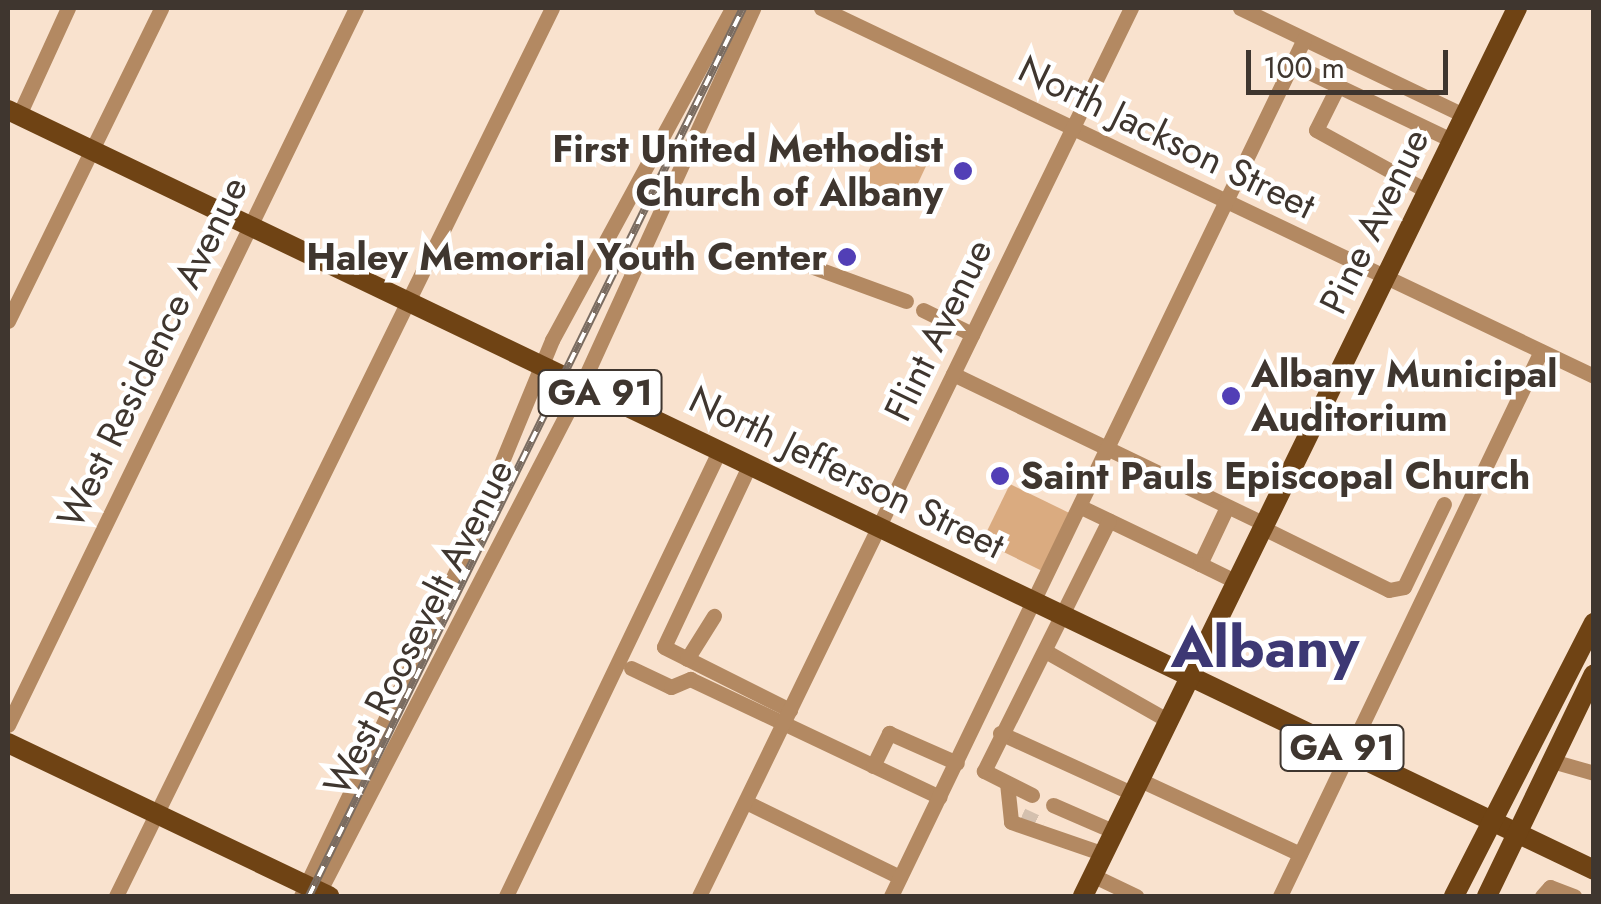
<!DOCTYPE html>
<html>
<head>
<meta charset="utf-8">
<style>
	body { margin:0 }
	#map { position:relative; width:1601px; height:904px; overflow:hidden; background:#f9e2ce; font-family:Jost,sans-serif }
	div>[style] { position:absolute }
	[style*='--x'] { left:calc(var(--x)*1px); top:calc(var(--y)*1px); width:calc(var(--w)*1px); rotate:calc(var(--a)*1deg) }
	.green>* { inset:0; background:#daab80; transform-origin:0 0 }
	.minor-tunnel>* { height:15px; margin-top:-7.5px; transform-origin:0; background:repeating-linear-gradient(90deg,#d4c0ae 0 15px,transparent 0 23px) }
	.minor>* { height:15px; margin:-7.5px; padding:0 7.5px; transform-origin:7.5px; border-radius:7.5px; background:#b38962 }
	.major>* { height:20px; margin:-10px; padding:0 10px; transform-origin:10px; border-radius:10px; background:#6f4314 }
	.rail>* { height:8px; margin-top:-4px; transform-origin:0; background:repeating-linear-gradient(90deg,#fff 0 11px,#7a6c61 0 22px); box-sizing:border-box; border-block:2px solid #7a6c61 }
	.dots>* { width:28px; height:28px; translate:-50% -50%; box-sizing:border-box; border:5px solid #fff; border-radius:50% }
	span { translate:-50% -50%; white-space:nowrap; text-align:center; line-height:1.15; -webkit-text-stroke:9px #fff; paint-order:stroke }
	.shield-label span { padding:2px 8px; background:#fff; border:2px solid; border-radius:8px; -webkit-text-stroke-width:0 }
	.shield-label { font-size:35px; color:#3f362f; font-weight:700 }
	.street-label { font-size:38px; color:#3f362f }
	.poi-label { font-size:38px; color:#3f362f; font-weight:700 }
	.right { translate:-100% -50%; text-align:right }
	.left { translate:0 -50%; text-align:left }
	.town-label { font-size:58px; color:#3d3874; font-weight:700 }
	.frame { position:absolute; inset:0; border:10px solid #3f362f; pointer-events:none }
	.scale { position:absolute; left:1246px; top:50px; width:202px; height:45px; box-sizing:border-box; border:5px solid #3f362f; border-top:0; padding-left:12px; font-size:30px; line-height:35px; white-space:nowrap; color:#3f362f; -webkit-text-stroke:8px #fff; paint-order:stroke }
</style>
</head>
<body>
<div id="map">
	<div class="green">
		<div style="left:882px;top:142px;width:50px;height:45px;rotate:25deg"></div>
		<div style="left:1010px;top:484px;width:66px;height:64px;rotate:26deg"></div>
	</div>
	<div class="minor-tunnel">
		<div style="--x:1022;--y:815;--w:23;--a:25"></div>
	</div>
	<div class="minor">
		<div style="--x:821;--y:8;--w:856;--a:25.46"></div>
		<div style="--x:1240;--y:8;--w:247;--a:25.6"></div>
		<div style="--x:1292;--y:64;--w:176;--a:25.5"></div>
		<div style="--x:1338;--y:86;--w:49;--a:116.6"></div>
		<div style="--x:1316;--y:130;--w:127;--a:28.8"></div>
		<div style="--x:19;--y:115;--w:118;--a:-65.4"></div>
		<div style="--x:813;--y:267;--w:99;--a:20.1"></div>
		<div style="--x:923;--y:310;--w:55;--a:26.1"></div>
		<div style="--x:8;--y:321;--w:348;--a:-63.9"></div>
		<div style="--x:953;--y:374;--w:346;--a:25.7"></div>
		<div style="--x:750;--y:464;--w:202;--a:115.2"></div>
		<div style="--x:664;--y:647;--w:141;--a:26.6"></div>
		<div style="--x:1081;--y:507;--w:132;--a:25.6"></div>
		<div style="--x:1200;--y:564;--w:63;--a:-64.7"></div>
		<div style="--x:1263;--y:528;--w:140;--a:26.2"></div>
		<div style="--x:1389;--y:590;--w:15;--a:-11"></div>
		<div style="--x:1404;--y:587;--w:92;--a:-64.3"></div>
		<div style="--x:1200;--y:564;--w:41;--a:25.9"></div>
		<div style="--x:1047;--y:652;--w:140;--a:29.5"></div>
		<div style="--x:687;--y:659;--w:51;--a:-57.9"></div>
		<div style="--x:631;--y:668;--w:44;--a:25.4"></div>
		<div style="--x:671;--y:687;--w:21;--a:-23"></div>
		<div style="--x:690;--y:679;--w:276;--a:25.3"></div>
		<div style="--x:8;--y:725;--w:797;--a:-64.11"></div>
		<div style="--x:1000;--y:733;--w:147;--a:24.5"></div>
		<div style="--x:1552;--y:761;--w:44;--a:15.9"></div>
		<div style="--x:873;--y:766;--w:37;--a:-64"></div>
		<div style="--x:889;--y:733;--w:74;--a:23.8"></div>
		<div style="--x:1140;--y:780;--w:176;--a:24.8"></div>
		<div style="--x:1007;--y:783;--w:39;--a:84"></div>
		<div style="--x:1011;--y:822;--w:98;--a:19"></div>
		<div style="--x:1032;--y:795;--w:54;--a:-153.4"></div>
		<div style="--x:984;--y:771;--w:280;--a:-63.5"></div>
		<div style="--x:746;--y:802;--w:171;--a:26"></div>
		<div style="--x:1053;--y:805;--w:68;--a:23.5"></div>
		<div style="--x:1094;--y:876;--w:47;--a:25.5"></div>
		<div style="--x:116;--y:896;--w:989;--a:-63.85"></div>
		<div style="--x:301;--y:896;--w:377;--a:-64.5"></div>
		<div style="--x:463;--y:556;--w:234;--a:-67.6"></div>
		<div style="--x:552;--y:340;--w:378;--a:-61.5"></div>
		<div style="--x:317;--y:896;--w:577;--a:-62.63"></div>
		<div style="--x:582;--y:384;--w:413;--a:-65.5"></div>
		<div style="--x:506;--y:896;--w:495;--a:-64.4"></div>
		<div style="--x:699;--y:896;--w:988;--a:-64.06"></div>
		<div style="--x:891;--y:896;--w:951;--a:-64.27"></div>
		<div style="--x:1280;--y:896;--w:604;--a:-64.41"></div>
		<div style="--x:1542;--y:896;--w:12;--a:-48"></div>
		<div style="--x:1550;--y:887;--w:26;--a:21"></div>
	</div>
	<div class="major">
		<div style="--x:8;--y:110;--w:1759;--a:25.6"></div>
		<div style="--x:8;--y:743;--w:356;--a:25.5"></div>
		<div style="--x:1083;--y:896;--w:988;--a:-63.95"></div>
		<div style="--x:1454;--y:896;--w:307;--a:-62.9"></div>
		<div style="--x:1487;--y:896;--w:246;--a:-64.3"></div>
	</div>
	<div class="rail">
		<div style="--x:309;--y:896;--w:988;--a:-63.95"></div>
	</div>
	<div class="dots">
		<div style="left:963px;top:171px;background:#523fb6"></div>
		<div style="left:847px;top:257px;background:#523fb6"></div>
		<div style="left:1231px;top:396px;background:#523fb6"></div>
		<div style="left:1000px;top:476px;background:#523fb6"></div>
	</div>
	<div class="shield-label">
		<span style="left:600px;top:393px">GA 91</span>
		<span style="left:1342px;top:748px">GA 91</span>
	</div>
	<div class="street-label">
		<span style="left:1167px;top:137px;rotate:26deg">North Jackson Street</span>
		<span style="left:1374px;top:221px;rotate:-64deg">Pine Avenue</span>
		<span style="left:938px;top:330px;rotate:-64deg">Flint Avenue</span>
		<span style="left:152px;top:352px;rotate:-64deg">West Residence Avenue</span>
		<span style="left:847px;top:472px;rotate:26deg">North Jefferson Street</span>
		<span style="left:418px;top:627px;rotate:-63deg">West Roosevelt Avenue</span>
	</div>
	<div class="poi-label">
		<span class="right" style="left:943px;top:171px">First United Methodist<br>Church of Albany</span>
		<span class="right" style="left:827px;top:257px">Haley Memorial Youth Center</span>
		<span class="left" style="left:1251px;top:396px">Albany Municipal<br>Auditorium</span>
		<span class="left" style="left:1020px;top:476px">Saint Pauls Episcopal Church</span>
	</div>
	<div class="town-label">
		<span style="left:1265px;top:647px">Albany</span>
	</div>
	<div class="frame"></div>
	<div class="scale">100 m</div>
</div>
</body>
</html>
